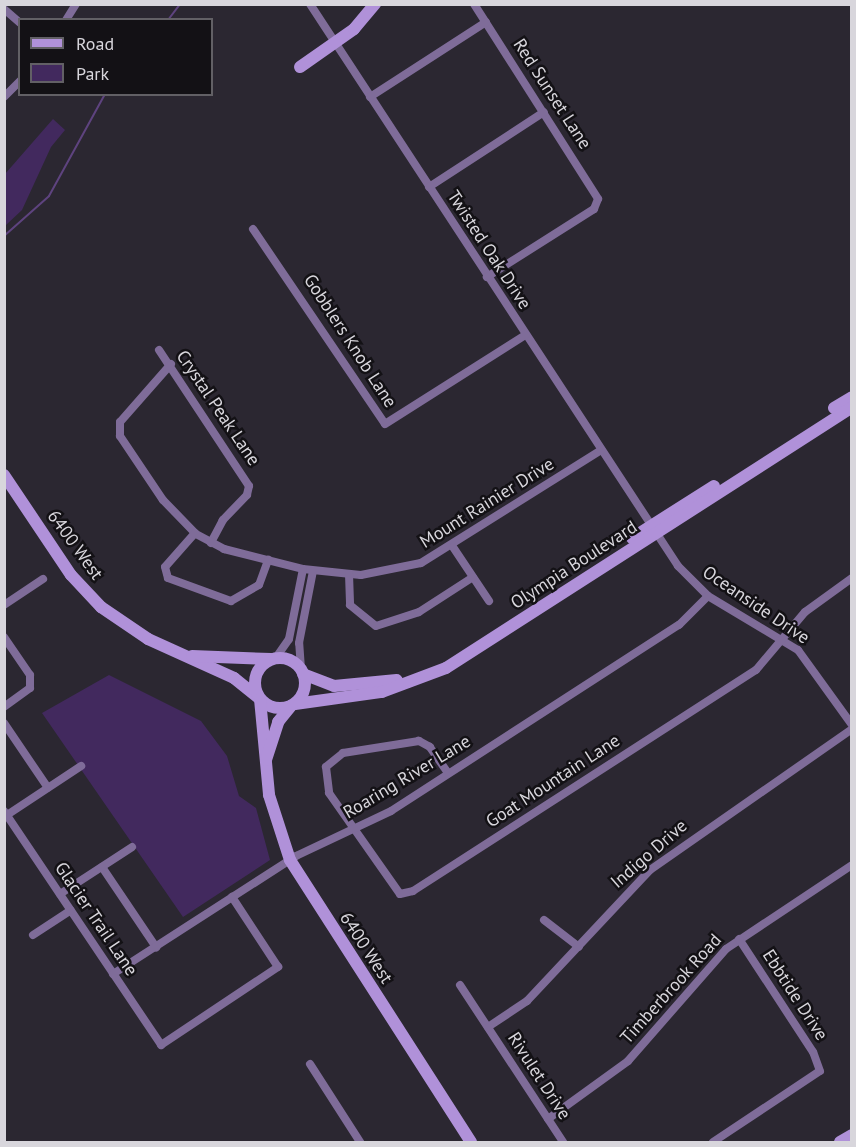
<!DOCTYPE html>
<html>
<head>
<meta charset="utf-8">
<style>
	body { margin:0 }
	#map { position:relative; width:856px; height:1147px; overflow:hidden; background:#2b2731; font-family:"PT Sans",sans-serif }
	div>[style] { position:absolute }
	[style*='--x'] { left:calc(var(--x)*1px); top:calc(var(--y)*1px); width:calc(var(--w)*1px); rotate:calc(var(--a)*1deg) }
	.green>* { inset:0; background:#42295e }
	.stream>* { height:2px; margin:-1px; padding:0 1px; transform-origin:1px; border-radius:1px; background:#5e437f }
	.street>* { height:8px; margin:-4px; padding:0 4px; transform-origin:4px; border-radius:4px; background:#7f6c99 }
	.secondary>* { height:12px; margin:-6px; padding:0 6px; transform-origin:6px; border-radius:6px; background:#b091d9 }
	.secondary>.ring { margin:-6px; padding:0; box-sizing:content-box; background:none; border:12px solid #b091d9; border-radius:50% }
	span { translate:-50% -50%; white-space:nowrap; text-align:center; line-height:1.15; -webkit-text-stroke:5px #131115; paint-order:stroke }
	.street-label { font-size:18px; color:#d8d6dc }
	.frame { position:absolute; inset:0; border:6px solid #d8d6dc; pointer-events:none }
	.legend { position:absolute; left:18px; top:18px; width:195px; height:78px; box-sizing:border-box; background:#131115; border:2px solid #626065; margin:0; padding:8px 10px; list-style:none; font-size:18px; color:#d8d6dc }
	.legend li { display:flex; align-items:center; gap:12px; height:30px }
	.legend b { width:30px; border:2px solid #626065 }
</style>
</head>
<body>
<div id="map">
	<div class="green">
		<div style="clip-path:polygon(53px 119px,65px 130px,51px 147px,22px 210px,5px 226px,5px 174px)"></div>
		<div style="clip-path:polygon(109px 675px,201px 721px,227px 756px,239px 796px,256px 808px,270px 860px,183px 917px,42px 713px)"></div>
	</div>
	<div class="stream">
		<div style="--x:168;--y:20;--w:20;--a:-53"></div>
		<div style="--x:4;--y:236;--w:60;--a:-41.6"></div>
		<div style="--x:49;--y:196;--w:116;--a:-61.2"></div>
	</div>
	<div class="street">
		<div style="--x:310;--y:4;--w:672;--a:56.78"></div>
		<div style="--x:678;--y:566;--w:42;--a:45"></div>
		<div style="--x:708;--y:596;--w:105;--a:31"></div>
		<div style="--x:798;--y:650;--w:92;--a:54.2"></div>
		<div style="--x:474;--y:4;--w:231;--a:57.5"></div>
		<div style="--x:598;--y:199;--w:11;--a:112"></div>
		<div style="--x:594;--y:209;--w:127;--a:147.6"></div>
		<div style="--x:4;--y:9;--w:21;--a:41"></div>
		<div style="--x:66;--y:20;--w:19;--a:-58"></div>
		<div style="--x:4;--y:97;--w:23;--a:-45"></div>
		<div style="--x:370;--y:97;--w:138;--a:-32.9"></div>
		<div style="--x:429;--y:187;--w:137;--a:-33.1"></div>
		<div style="--x:253;--y:229;--w:235;--a:55.9"></div>
		<div style="--x:385;--y:424;--w:166;--a:-32.4"></div>
		<div style="--x:159;--y:350;--w:163;--a:56.5"></div>
		<div style="--x:249;--y:486;--w:9;--a:103"></div>
		<div style="--x:247;--y:495;--w:35;--a:134"></div>
		<div style="--x:223;--y:520;--w:26;--a:118"></div>
		<div style="--x:171;--y:364;--w:77;--a:131.3"></div>
		<div style="--x:120;--y:422;--w:14;--a:90"></div>
		<div style="--x:120;--y:436;--w:77;--a:56.1"></div>
		<div style="--x:163;--y:500;--w:47;--a:45.9"></div>
		<div style="--x:196;--y:534;--w:32;--a:28"></div>
		<div style="--x:224;--y:549;--w:81;--a:14.2"></div>
		<div style="--x:303;--y:569;--w:58;--a:5.9"></div>
		<div style="--x:361;--y:575;--w:61;--a:-11.3"></div>
		<div style="--x:421;--y:563;--w:213;--a:-32.1"></div>
		<div style="--x:195;--y:533;--w:45;--a:131.4"></div>
		<div style="--x:165;--y:567;--w:11;--a:75"></div>
		<div style="--x:168;--y:578;--w:67;--a:20.1"></div>
		<div style="--x:231;--y:601;--w:32;--a:-30"></div>
		<div style="--x:259;--y:585;--w:27;--a:-70"></div>
		<div style="--x:453;--y:547;--w:65;--a:56.3"></div>
		<div style="--x:349;--y:574;--w:31;--a:88"></div>
		<div style="--x:350;--y:605;--w:33;--a:39"></div>
		<div style="--x:376;--y:626;--w:45;--a:-18"></div>
		<div style="--x:419;--y:612;--w:64;--a:-32.9"></div>
		<div style="--x:4;--y:605;--w:47;--a:-33.7"></div>
		<div style="--x:4;--y:637;--w:46;--a:55.6"></div>
		<div style="--x:30;--y:675;--w:13;--a:90"></div>
		<div style="--x:30;--y:688;--w:32;--a:144"></div>
		<div style="--x:275;--y:659;--w:24;--a:-55"></div>
		<div style="--x:289;--y:639;--w:71;--a:-78.7"></div>
		<div style="--x:301;--y:669;--w:26;--a:-94"></div>
		<div style="--x:299;--y:643;--w:73;--a:-79"></div>
		<div style="--x:4;--y:723;--w:78;--a:55.9"></div>
		<div style="--x:448;--y:773;--w:32;--a:-125"></div>
		<div style="--x:430;--y:747;--w:13;--a:-151"></div>
		<div style="--x:419;--y:741;--w:77;--a:171"></div>
		<div style="--x:343;--y:753;--w:22;--a:141"></div>
		<div style="--x:326;--y:767;--w:26;--a:83"></div>
		<div style="--x:329;--y:793;--w:123;--a:54.9"></div>
		<div style="--x:400;--y:894;--w:13;--a:-13"></div>
		<div style="--x:413;--y:891;--w:408;--a:-32.8"></div>
		<div style="--x:756;--y:670;--w:76;--a:-49.8"></div>
		<div style="--x:805;--y:612;--w:58;--a:-35.9"></div>
		<div style="--x:4;--y:811;--w:282;--a:56.1"></div>
		<div style="--x:161;--y:1045;--w:141;--a:-33.7"></div>
		<div style="--x:278;--y:967;--w:84;--a:-123.3"></div>
		<div style="--x:7;--y:815;--w:89;--a:-33.5"></div>
		<div style="--x:102;--y:867;--w:97;--a:56"></div>
		<div style="--x:60;--y:894;--w:86;--a:-33.1"></div>
		<div style="--x:544;--y:920;--w:44;--a:37.6"></div>
		<div style="--x:33;--y:935;--w:45;--a:-33.3"></div>
		<div style="--x:113;--y:974;--w:218;--a:-32.8"></div>
		<div style="--x:296;--y:856;--w:105;--a:-25.3"></div>
		<div style="--x:391;--y:811;--w:343;--a:-32.9"></div>
		<div style="--x:679;--y:625;--w:41;--a:-45"></div>
		<div style="--x:460;--y:985;--w:188;--a:56.7"></div>
		<div style="--x:488;--y:1027;--w:47;--a:-33.7"></div>
		<div style="--x:527;--y:1001;--w:180;--a:-46.8"></div>
		<div style="--x:650;--y:870;--w:246;--a:-34.9"></div>
		<div style="--x:310;--y:1064;--w:93;--a:57.3"></div>
		<div style="--x:548;--y:1119;--w:99;--a:-35.9"></div>
		<div style="--x:628;--y:1061;--w:149;--a:-48.8"></div>
		<div style="--x:726;--y:949;--w:151;--a:-33.7"></div>
		<div style="--x:713;--y:1142;--w:128;--a:-33.6"></div>
		<div style="--x:820;--y:1071;--w:20;--a:-110"></div>
		<div style="--x:813;--y:1052;--w:135;--a:-123.2"></div>
	</div>
	<div class="secondary">
		<div style="--x:300;--y:67;--w:66;--a:-35.1"></div>
		<div style="--x:354;--y:29;--w:33;--a:-50"></div>
		<div style="--x:834;--y:408;--w:21;--a:-31"></div>
		<div style="--x:4;--y:475;--w:120;--a:56.2"></div>
		<div style="--x:71;--y:575;--w:44;--a:46.8"></div>
		<div style="--x:101;--y:607;--w:57;--a:34.2"></div>
		<div style="--x:148;--y:639;--w:94;--a:24.4"></div>
		<div style="--x:234;--y:678;--w:32;--a:39"></div>
		<div style="--x:632;--y:538;--w:97;--a:-32.4"></div>
		<div style="--x:192;--y:656;--w:79;--a:2.2"></div>
		<div class="ring" style="left:255px;top:658px;width:38px;height:38px"></div>
		<div style="--x:303;--y:674;--w:33;--a:21"></div>
		<div style="--x:334;--y:686;--w:63;--a:-5.4"></div>
		<div style="--x:260;--y:699;--w:96;--a:84.6"></div>
		<div style="--x:269;--y:795;--w:68;--a:72.1"></div>
		<div style="--x:290;--y:860;--w:335;--a:57.3"></div>
		<div style="--x:295;--y:704;--w:88;--a:-7.9"></div>
		<div style="--x:382;--y:692;--w:68;--a:-20.6"></div>
		<div style="--x:446;--y:668;--w:483;--a:-32.7"></div>
		<div style="--x:266;--y:760;--w:40;--a:-72"></div>
		<div style="--x:278;--y:722;--w:21;--a:-51"></div>
		<div style="--x:840;--y:1142;--w:14;--a:-30"></div>
	</div>
	<div class="street-label">
		<span style="left:552px;top:94px;rotate:57deg">Red Sunset Lane</span>
		<span style="left:489px;top:250px;rotate:57deg">Twisted Oak Drive</span>
		<span style="left:350px;top:341px;rotate:57deg">Gobblers Knob Lane</span>
		<span style="left:218px;top:408px;rotate:56deg">Crystal Peak Lane</span>
		<span style="left:487px;top:503px;rotate:-32deg">Mount Rainier Drive</span>
		<span style="left:75px;top:545px;rotate:54deg">6400 West</span>
		<span style="left:574px;top:565px;rotate:-33deg">Olympia Boulevard</span>
		<span style="left:756px;top:605px;rotate:34deg">Oceanside Drive</span>
		<span style="left:407px;top:777px;rotate:-31deg">Roaring River Lane</span>
		<span style="left:553px;top:781px;rotate:-33deg">Goat Mountain Lane</span>
		<span style="left:649px;top:854px;rotate:-41deg">Indigo Drive</span>
		<span style="left:96px;top:919px;rotate:56deg">Glacier Trail Lane</span>
		<span style="left:366px;top:948px;rotate:57deg">6400 West</span>
		<span style="left:671px;top:989px;rotate:-48deg">Timberbrook Road</span>
		<span style="left:795px;top:995px;rotate:57deg">Ebbtide Drive</span>
		<span style="left:539px;top:1076px;rotate:57deg">Rivulet Drive</span>
	</div>
	<div class="frame"></div>
	<ul class="legend">
	<li><b style="height:8px;background:#b091d9"></b>Road</li>
	<li><b style="height:16px;background:#42295e"></b>Park</li>
	</ul>
</div>
</body>
</html>
